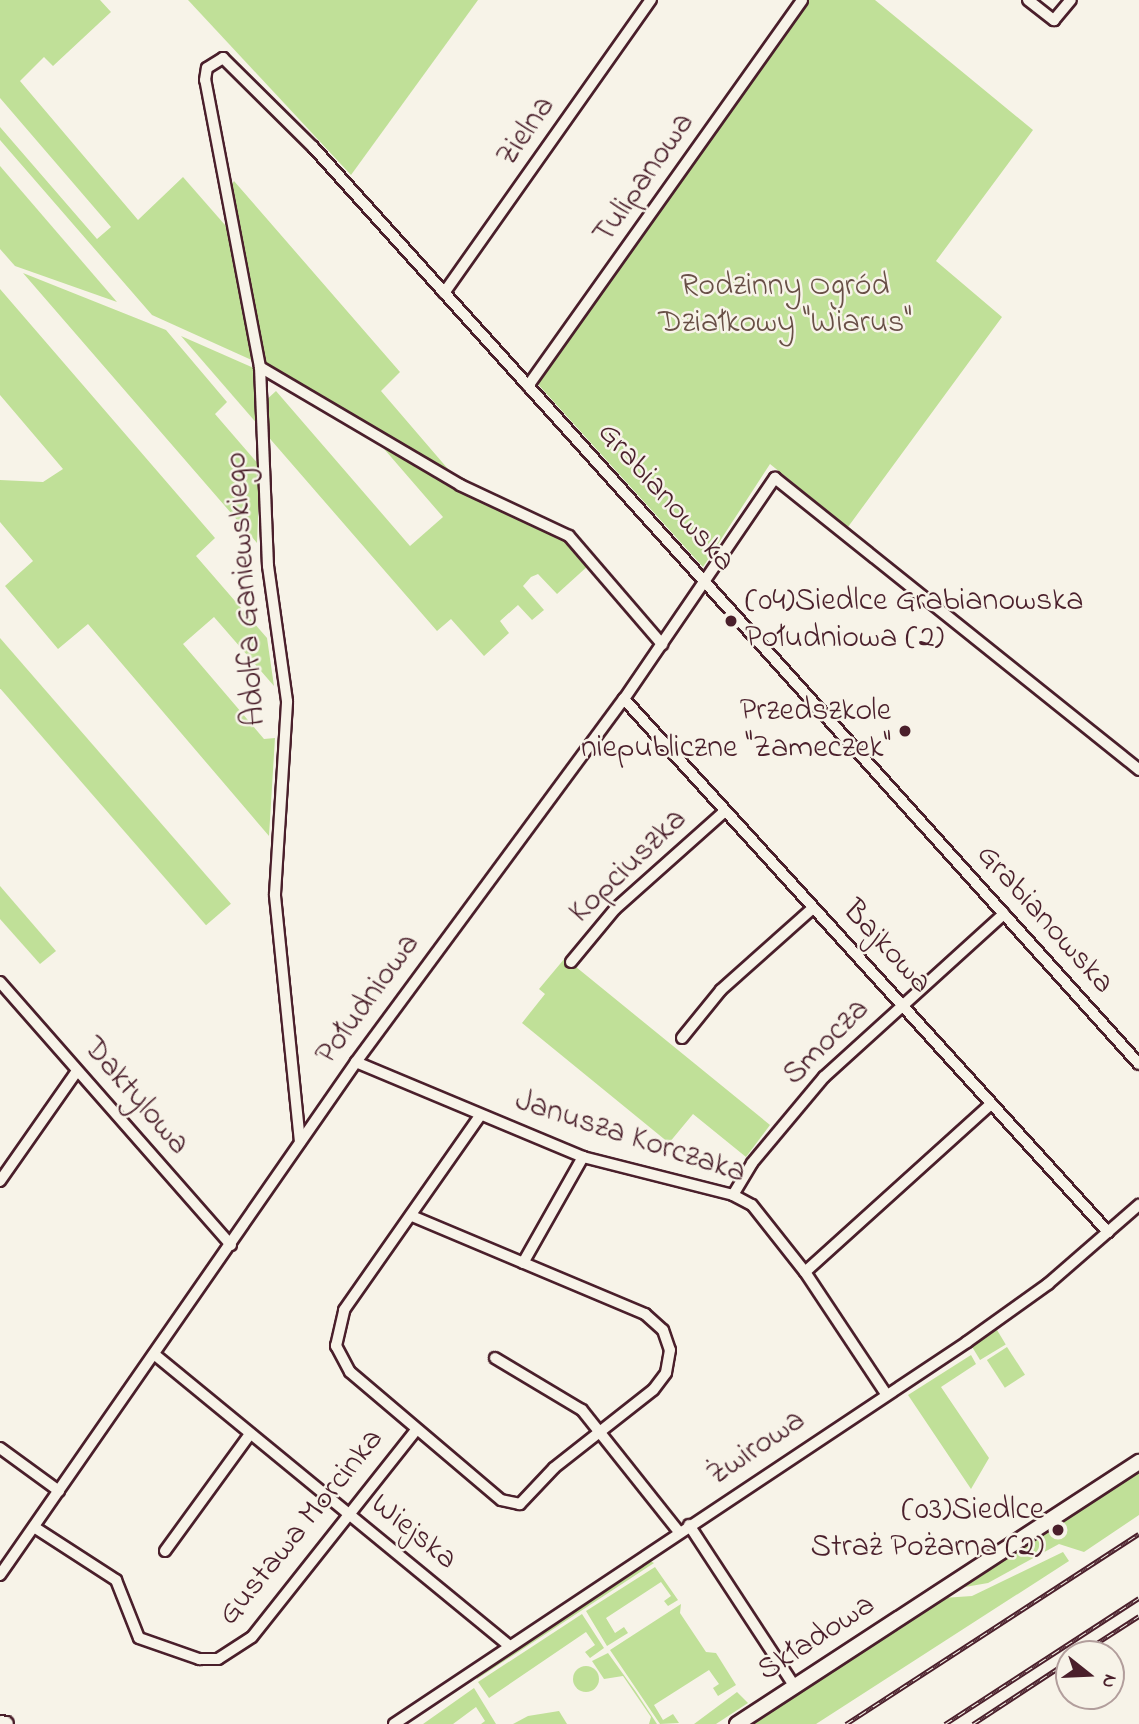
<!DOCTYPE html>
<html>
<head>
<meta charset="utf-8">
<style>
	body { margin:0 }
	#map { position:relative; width:1139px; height:1724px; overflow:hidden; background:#f7f3e8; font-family:"Indie Flower",sans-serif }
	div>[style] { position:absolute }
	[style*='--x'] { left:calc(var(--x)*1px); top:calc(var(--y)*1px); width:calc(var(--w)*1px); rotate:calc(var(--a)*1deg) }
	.green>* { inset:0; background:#c0e098; transform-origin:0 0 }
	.round { border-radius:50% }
	.roads { filter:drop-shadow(2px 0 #4a1f2b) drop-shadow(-2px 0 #4a1f2b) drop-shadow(0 2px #4a1f2b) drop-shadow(0 -2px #4a1f2b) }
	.minor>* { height:10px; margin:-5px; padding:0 5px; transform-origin:5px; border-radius:5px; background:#f7f3e8 }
	.secondary>* { height:14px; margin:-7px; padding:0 7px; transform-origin:7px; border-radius:7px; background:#f7f3e8 }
	.rail>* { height:5px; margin-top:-2.5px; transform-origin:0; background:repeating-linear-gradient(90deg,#f7f3e8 0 8px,#4a1f2b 0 16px); box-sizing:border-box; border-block:2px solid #4a1f2b }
	.dots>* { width:19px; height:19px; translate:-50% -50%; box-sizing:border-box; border:4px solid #f7f3e8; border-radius:50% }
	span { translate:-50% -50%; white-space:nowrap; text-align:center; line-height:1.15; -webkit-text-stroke:5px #f7f3e8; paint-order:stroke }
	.street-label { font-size:32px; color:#4a1f2b }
	.park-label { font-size:32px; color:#684f46 }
	.poi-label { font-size:32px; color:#4a1f2b }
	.left { translate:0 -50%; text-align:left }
	.right { translate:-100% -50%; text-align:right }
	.north { position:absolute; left:1055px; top:1640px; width:70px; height:70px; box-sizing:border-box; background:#f7f3e8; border:2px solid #b29e9c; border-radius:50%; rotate:108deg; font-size:19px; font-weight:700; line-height:28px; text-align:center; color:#4a1f2b }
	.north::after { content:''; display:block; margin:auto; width:24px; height:32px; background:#4a1f2b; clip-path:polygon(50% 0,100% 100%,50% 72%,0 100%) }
</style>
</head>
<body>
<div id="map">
	<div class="green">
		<div style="clip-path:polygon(0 0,100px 0,111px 12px,53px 66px,44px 57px,20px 81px,138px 220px,183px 177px,232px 233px,256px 362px,152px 315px,0 140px,0 127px,97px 239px,111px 227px,0 98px)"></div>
		<div style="clip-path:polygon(188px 0,478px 0,351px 175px)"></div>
		<div style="clip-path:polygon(808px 0,875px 0,1033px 130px,936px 261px,1002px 317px,848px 527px,770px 464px,703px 567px,535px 381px)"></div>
		<div style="clip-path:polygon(0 166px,117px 302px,15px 266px,0 249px)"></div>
		<div style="clip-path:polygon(234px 181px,400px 372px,381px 391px,454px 476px,264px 366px,228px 190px)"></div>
		<div style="clip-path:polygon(23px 273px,166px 330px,227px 402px,215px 414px,260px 466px,257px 543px)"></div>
		<div style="clip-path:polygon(0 289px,215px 538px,196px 556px,267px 638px,274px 686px,214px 617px,183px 644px,264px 739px,275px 738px,269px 836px,88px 624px,58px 649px,5px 586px,33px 561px,0 522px,0 480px,43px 482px,63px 469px,0 395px)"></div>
		<div style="clip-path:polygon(181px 336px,256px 369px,259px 426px)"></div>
		<div style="clip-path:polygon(276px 391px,410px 546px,443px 517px,372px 435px,567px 539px,589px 565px,557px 594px,538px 574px,531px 577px,523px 586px,544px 610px,532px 620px,518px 605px,500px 621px,509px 633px,484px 656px,451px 619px,437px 631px,265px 433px,264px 402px)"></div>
		<div style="left:0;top:638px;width:352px;height:33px;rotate:49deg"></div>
		<div style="clip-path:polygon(0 886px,56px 951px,40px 964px,0 919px)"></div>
		<div style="clip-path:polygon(565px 958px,770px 1125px,746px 1157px,693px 1114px,669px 1143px,522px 1023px,545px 994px,539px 989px)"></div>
		<div style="left:997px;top:1330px;width:17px;height:30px;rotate:59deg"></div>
		<div style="left:1007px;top:1347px;width:33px;height:24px;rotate:57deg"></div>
		<div style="clip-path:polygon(971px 1355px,976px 1364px,941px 1387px,989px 1458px,971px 1489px,908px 1395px)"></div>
		<div style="clip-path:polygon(1139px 1470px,1139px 1515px,1084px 1552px,1059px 1544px,988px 1583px,965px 1587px)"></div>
		<div style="clip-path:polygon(1063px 1552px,1069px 1561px,816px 1724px,748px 1724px,943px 1598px,972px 1596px)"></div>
		<div style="clip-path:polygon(648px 1560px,654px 1563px,477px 1679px,476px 1675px)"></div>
		<div style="clip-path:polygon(655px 1567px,678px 1600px,668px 1606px,664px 1601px,671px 1596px,661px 1582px,606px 1618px,615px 1633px,624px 1627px,628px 1633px,607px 1646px,586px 1611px)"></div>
		<div style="clip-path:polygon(681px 1604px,680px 1613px,706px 1652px,716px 1653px,736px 1685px,718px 1696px,713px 1688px,719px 1684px,709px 1670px,654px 1705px,663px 1720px,673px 1714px,679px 1723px,660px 1724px,610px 1650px)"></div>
		<div style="clip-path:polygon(582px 1614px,604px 1648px,590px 1658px,585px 1652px,595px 1645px,586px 1632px,489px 1698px,478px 1682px)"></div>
		<div style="clip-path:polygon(608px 1653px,636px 1692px,657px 1724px,649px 1724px,651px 1717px,623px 1676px,604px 1679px,592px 1661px)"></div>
		<div class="round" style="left:573px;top:1666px;width:26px;height:26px"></div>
		<div style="clip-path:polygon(474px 1688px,496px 1724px,481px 1724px,485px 1721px,476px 1707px,453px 1724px,423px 1724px)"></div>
		<div style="clip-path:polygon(737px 1692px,748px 1703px,716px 1724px,694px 1724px)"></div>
		<div style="clip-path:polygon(559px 1711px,567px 1724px,513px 1724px,528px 1716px)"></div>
	</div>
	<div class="roads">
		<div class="minor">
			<div style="--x:1028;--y:0;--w:33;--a:38"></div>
			<div style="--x:1054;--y:20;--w:26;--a:-50"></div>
			<div style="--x:444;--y:293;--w:359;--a:-54.8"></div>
			<div style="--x:260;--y:367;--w:232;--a:30.5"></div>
			<div style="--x:460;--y:485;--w:120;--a:25.1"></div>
			<div style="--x:569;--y:536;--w:143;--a:49.3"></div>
			<div style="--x:528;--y:386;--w:473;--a:-54.6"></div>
			<div style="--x:624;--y:699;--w:720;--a:47.76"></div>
			<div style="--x:571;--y:962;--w:69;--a:-50.3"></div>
			<div style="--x:615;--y:909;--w:147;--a:-41.7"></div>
			<div style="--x:0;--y:982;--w:350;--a:48.7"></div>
			<div style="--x:682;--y:1038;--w:62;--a:-50.9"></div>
			<div style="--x:721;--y:990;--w:123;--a:-41.7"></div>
			<div style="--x:356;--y:1062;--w:246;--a:22.7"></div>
			<div style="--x:583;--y:1157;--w:155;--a:14.2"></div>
			<div style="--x:733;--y:1195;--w:21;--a:28"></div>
			<div style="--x:752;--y:1205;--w:85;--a:51.7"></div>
			<div style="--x:805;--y:1272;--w:146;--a:56.4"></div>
			<div style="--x:300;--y:1142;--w:249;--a:-95.8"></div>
			<div style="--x:275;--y:894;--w:193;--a:-86.4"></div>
			<div style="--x:287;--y:701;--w:136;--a:-98"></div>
			<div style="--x:268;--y:566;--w:199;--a:-92.3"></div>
			<div style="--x:260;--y:367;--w:292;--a:-100.8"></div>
			<div style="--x:205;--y:80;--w:12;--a:-81"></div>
			<div style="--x:207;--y:68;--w:19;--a:-32"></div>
			<div style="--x:223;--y:58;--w:127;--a:44.7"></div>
			<div style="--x:313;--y:147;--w:1234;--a:47.99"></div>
			<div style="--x:0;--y:1181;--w:134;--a:-55"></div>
			<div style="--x:733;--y:1195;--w:37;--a:-59"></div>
			<div style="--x:752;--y:1163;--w:112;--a:-50.1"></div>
			<div style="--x:824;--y:1077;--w:243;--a:-42.2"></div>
			<div style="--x:412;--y:1216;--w:253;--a:22.8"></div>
			<div style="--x:645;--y:1314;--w:24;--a:42"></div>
			<div style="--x:663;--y:1330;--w:21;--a:71"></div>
			<div style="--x:670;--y:1350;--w:23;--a:100"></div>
			<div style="--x:666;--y:1373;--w:21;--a:127"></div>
			<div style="--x:653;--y:1390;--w:126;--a:141.8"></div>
			<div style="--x:554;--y:1468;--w:50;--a:133.4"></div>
			<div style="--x:520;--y:1504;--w:19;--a:-168"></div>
			<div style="--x:501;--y:1500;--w:198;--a:-139.7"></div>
			<div style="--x:350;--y:1372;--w:30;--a:-118"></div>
			<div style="--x:336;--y:1346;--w:37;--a:-77"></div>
			<div style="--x:344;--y:1310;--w:237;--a:-55"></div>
			<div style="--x:523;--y:1263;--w:122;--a:-60.5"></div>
			<div style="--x:805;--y:1272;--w:251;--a:-42.1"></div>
			<div style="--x:154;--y:1354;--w:460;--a:39.4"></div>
			<div style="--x:495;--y:1358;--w:101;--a:30.9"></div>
			<div style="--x:582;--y:1410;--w:156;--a:51.5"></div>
			<div style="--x:0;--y:1448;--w:73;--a:36.1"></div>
			<div style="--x:689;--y:1525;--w:194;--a:56.8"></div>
			<div style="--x:34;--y:1527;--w:98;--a:32.9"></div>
			<div style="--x:116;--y:1580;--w:62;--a:68.4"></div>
			<div style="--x:139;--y:1638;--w:64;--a:19.3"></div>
			<div style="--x:199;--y:1659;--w:19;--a:0"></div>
			<div style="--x:218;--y:1659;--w:40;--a:-32.9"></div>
			<div style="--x:252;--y:1637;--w:265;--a:-51.6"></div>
			<div style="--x:165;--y:1551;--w:145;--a:-54"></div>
			<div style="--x:0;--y:1575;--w:624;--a:-55.24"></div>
			<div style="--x:356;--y:1062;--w:451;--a:-53.6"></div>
			<div style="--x:624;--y:699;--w:268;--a:-55.7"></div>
			<div style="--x:775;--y:478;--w:467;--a:38.7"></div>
			<div style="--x:394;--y:1724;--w:689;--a:-33.69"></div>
			<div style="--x:967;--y:1342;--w:100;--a:-35.6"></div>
			<div style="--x:1048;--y:1284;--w:121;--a:-41"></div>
		</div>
		<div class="secondary">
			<div style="--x:0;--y:1723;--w:6;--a:9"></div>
			<div style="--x:737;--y:1724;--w:480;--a:-33.1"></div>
		</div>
	</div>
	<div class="rail">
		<div style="--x:1080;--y:1654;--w:70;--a:-32.8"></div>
		<div style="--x:846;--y:1724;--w:349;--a:-33"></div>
		<div style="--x:945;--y:1724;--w:231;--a:-33"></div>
		<div style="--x:973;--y:1724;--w:115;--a:-33.3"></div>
	</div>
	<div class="dots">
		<div style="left:731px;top:621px;background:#4a1f2b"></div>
		<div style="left:905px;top:731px;background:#4a1f2b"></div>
		<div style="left:1058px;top:1530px;background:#4a1f2b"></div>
	</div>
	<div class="street-label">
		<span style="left:527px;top:132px;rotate:-55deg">Zielna</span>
		<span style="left:645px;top:179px;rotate:-55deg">Tulipanowa</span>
		<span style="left:665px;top:498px;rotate:48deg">Grabianowska</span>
		<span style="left:247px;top:589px;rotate:-94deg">Adolfa Ganiewskiego</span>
		<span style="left:629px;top:867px;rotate:-44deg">Kopciuszka</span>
		<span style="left:1044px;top:920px;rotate:48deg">Grabianowska</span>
		<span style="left:886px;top:948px;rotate:47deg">Bajkowa</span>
		<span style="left:369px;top:1000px;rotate:-54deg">Południowa</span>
		<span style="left:827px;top:1043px;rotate:-45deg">Smocza</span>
		<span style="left:135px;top:1097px;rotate:49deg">Daktylowa</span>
		<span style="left:630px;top:1138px;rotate:18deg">Janusza Korczaka</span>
		<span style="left:757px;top:1449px;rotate:-34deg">Żwirowa</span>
		<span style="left:302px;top:1528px;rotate:-51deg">Gustawa Morcinka</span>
		<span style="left:413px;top:1533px;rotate:39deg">Wiejska</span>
		<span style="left:817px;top:1639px;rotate:-33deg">Składowa</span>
	</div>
	<div class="park-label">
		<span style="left:785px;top:306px">Rodzinny Ogród<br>Działkowy "Wiarus"</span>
	</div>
	<div class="poi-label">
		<span class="left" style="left:745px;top:621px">(04)Siedlce Grabianowska<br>Południowa (2)</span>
		<span class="right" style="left:891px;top:731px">Przedszkole<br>niepubliczne "Zameczek"</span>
		<span class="right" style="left:1044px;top:1530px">(03)Siedlce<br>Straż Pożarna (2)</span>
	</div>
	<div class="north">N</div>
</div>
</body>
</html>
